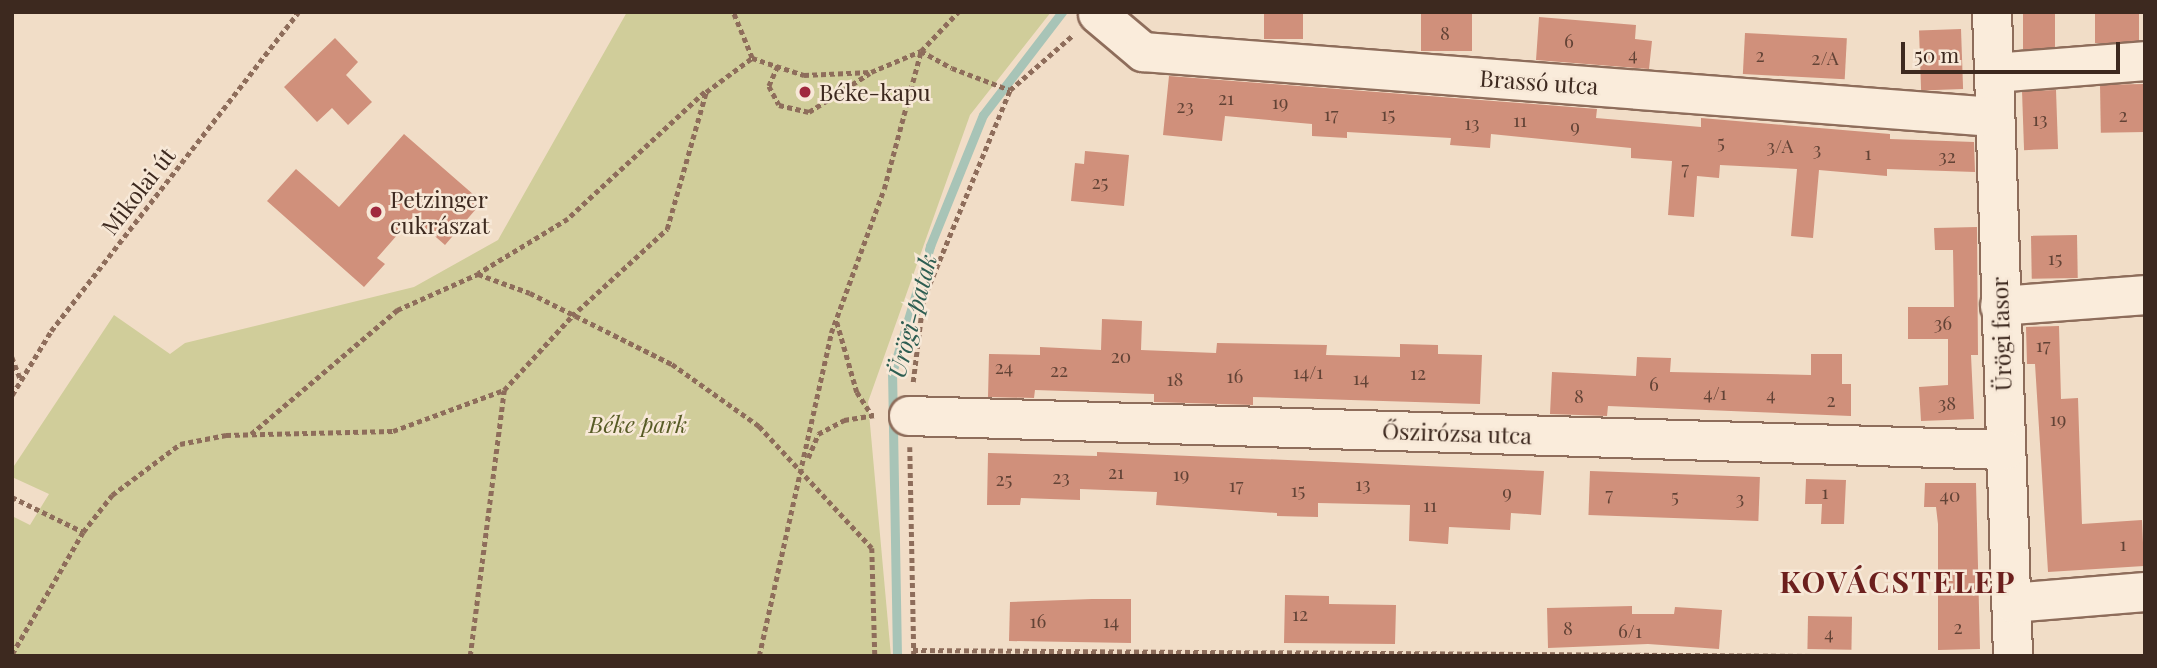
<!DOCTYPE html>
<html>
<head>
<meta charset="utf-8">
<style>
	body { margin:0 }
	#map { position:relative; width:2157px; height:668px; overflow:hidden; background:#f1ddc7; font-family:"Playfair Display",serif }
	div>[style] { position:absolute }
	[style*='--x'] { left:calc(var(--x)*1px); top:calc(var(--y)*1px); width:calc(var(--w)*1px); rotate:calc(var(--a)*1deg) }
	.green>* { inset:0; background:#d0cd9a }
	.stream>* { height:9px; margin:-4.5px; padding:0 4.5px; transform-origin:4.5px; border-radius:4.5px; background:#a8c4b7 }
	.building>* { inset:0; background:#d0907b; transform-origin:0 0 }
	.path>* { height:4.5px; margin-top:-2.25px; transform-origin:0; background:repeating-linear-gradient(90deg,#8e6d5b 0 5px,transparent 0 8.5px) }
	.roads { filter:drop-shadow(2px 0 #8e6d5b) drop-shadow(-2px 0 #8e6d5b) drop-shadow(0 2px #8e6d5b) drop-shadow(0 -2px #8e6d5b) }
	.minor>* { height:38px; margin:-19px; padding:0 19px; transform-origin:19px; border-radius:19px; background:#faecdb }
	.dots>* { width:19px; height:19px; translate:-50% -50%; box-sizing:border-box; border:4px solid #f7e8d7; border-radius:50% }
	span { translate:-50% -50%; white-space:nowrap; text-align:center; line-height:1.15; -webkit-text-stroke:5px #f7e8d7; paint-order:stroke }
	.number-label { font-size:19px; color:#624336 }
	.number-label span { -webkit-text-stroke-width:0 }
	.street-label { font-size:23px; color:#3d291f }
	.poi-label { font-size:23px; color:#3d291f }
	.left { translate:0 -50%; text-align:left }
	.park-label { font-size:23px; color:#575b25; font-style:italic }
	.water-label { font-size:24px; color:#2e5e52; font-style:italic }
	.district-label { font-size:30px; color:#6c1f1d; font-weight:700; letter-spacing:2px }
	.frame { position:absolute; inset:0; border:14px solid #3d291f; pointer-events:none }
	.scale { position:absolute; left:1901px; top:42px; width:219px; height:32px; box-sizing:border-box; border:4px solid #3d291f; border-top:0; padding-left:9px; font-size:21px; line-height:24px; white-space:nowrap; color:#3d291f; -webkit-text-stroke:5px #f7e8d7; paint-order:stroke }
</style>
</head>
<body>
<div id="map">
	<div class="green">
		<div style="clip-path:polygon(627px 12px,1051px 12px,970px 115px,868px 402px,891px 656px,12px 656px,12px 516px,30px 525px,49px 494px,12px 477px,12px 469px,114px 315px,170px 354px,185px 343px,414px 287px,498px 240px)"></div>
	</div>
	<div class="stream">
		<div style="--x:897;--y:656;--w:283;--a:-91"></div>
		<div style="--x:892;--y:373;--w:133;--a:-73.3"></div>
		<div style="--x:930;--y:246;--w:141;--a:-68"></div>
		<div style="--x:983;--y:115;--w:130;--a:-52.5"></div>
	</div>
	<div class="building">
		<div style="left:1264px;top:12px;width:39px;height:27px"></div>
		<div style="left:1421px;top:12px;width:51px;height:39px"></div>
		<div style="left:2023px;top:12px;width:32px;height:37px"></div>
		<div style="left:2095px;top:12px;width:44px;height:31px"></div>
		<div style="clip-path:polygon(1539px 17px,1636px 25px,1635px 39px,1652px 41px,1649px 69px,1536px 60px)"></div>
		<div style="left:1961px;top:29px;width:60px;height:42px;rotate:88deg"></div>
		<div style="left:1745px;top:33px;width:102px;height:41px;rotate:3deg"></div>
		<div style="clip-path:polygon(335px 38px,358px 62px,346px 75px,372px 102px,348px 125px,332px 108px,317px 122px,284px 87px)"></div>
		<div style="clip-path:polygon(1169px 76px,1597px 109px,1596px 118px,1701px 127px,1701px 118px,1890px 134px,1890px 139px,1974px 142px,1975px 172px,1887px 169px,1887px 176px,1819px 170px,1813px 238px,1791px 236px,1797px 169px,1720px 165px,1719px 178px,1697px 176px,1694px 217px,1668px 215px,1672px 161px,1631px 158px,1631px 148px,1491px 134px,1490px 148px,1450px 145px,1451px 138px,1347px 132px,1347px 138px,1312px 136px,1312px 124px,1225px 116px,1222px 141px,1163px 135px)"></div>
		<div style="left:2144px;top:84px;width:48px;height:44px;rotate:89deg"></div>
		<div style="left:2056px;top:90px;width:59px;height:34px;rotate:88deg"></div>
		<div style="clip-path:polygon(404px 134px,482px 202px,445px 245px,413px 217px,377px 258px,385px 264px,364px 287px,267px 201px,296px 169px,339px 207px)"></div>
		<div style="clip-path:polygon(1085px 151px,1129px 155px,1124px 206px,1071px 201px,1075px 163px,1084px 164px)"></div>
		<div style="clip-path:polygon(1977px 227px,1978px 355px,1971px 355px,1974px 419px,1921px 421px,1919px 387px,1948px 385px,1948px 339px,1908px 339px,1908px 307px,1954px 307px,1953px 250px,1935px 250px,1934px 228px)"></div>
		<div style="left:2077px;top:235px;width:43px;height:46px;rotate:89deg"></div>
		<div style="clip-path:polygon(1102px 319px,1142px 321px,1141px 350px,1216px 353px,1217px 343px,1327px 345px,1326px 355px,1400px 357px,1400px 344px,1438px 345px,1438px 354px,1482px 355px,1480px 404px,1253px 397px,1253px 405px,1154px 402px,1154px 394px,1035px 390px,1034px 398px,988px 397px,989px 354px,1040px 355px,1040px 347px,1101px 350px)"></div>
		<div style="clip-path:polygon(2059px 326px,2061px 399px,2078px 398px,2082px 524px,2142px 520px,2144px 566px,2048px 572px,2035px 364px,2027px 364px,2026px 327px)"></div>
		<div style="clip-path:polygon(1811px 354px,1842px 354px,1842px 384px,1851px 384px,1851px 416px,1608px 406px,1607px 416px,1550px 414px,1552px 372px,1636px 376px,1637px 357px,1671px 358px,1670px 372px,1811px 375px)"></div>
		<div style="clip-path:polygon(1097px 452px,1544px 471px,1541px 515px,1511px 513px,1510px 530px,1449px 527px,1448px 544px,1409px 541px,1410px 505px,1318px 503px,1318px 517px,1277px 516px,1277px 513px,1156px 505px,1157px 492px,1080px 489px,1080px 500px,1021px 498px,1020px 505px,987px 505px,988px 453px,1097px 456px)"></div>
		<div style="left:1590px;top:471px;width:170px;height:44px;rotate:2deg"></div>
		<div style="clip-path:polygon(1806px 479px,1846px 480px,1844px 524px,1821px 524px,1822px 504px,1805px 504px)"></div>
		<div style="clip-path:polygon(1925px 483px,1976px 483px,1980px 649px,1938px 650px,1938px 524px,1936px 507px,1924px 507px)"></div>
		<div style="clip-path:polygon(1285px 595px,1329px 596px,1329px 604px,1396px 605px,1395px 644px,1284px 643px)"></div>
		<div style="clip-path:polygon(1092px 599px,1131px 599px,1131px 643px,1009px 641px,1010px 602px)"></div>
		<div style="clip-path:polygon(1632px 606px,1632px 614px,1674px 614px,1675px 607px,1722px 610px,1719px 649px,1648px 644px,1548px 648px,1547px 608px)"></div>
		<div style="left:1808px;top:616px;width:44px;height:33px;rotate:1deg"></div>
	</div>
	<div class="path">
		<div style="--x:752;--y:58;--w:55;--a:18.1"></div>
		<div style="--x:804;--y:75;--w:67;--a:-2.6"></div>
		<div style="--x:871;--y:72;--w:54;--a:-22.8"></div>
		<div style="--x:921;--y:51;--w:35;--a:29"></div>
		<div style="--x:952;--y:68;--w:62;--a:20.8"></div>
		<div style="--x:778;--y:66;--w:22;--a:114"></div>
		<div style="--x:769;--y:86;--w:21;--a:62"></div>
		<div style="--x:779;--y:105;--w:31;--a:13"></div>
		<div style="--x:809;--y:112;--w:72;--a:-32.6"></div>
		<div style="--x:705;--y:92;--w:187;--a:137.2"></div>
		<div style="--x:568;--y:219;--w:105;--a:148.6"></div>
		<div style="--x:478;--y:274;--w:55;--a:20.1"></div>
		<div style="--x:530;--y:293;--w:159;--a:26.6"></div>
		<div style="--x:672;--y:364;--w:107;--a:35.5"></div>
		<div style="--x:759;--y:426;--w:166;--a:47.2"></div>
		<div style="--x:872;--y:548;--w:108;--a:88.4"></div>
		<div style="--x:837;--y:322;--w:73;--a:74.1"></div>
		<div style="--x:857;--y:392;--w:27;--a:57"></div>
		<div style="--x:12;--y:357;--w:25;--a:69"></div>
		<div style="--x:913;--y:382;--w:83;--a:-83"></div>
		<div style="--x:923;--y:300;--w:227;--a:-67.5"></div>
		<div style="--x:1010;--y:90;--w:84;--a:-41.1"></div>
		<div style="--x:12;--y:395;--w:75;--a:-58.6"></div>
		<div style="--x:51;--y:331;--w:403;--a:-52.2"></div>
		<div style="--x:251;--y:434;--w:192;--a:-40.3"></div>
		<div style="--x:397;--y:310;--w:89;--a:-24"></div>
		<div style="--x:910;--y:447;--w:209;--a:88.9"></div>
		<div style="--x:808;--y:458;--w:26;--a:-67"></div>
		<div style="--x:818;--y:434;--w:30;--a:-28"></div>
		<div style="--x:844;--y:420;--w:33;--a:-9"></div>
		<div style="--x:12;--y:497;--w:79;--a:26.2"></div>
		<div style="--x:913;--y:650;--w:904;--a:0.38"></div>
		<div style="--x:12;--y:654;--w:141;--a:-59.8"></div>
		<div style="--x:83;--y:532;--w:47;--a:-51.9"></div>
		<div style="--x:112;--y:495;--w:85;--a:-36.9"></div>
		<div style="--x:180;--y:444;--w:47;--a:-11.1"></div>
		<div style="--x:226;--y:435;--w:167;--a:-1.4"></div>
		<div style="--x:393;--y:431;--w:118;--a:-20.3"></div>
		<div style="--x:504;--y:390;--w:100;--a:-47.4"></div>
		<div style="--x:572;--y:316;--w:129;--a:-42.5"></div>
		<div style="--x:667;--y:229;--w:142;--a:-74.1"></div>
		<div style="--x:706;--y:92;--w:57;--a:-36.5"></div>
		<div style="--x:752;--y:58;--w:50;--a:-112.4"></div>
		<div style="--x:470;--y:656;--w:268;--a:-82.7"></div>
		<div style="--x:759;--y:656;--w:331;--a:-77.4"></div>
		<div style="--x:831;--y:333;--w:153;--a:-69.8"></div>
		<div style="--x:884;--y:189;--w:143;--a:-75"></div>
		<div style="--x:921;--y:51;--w:54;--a:-46.5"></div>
	</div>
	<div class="roads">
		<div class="minor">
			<div style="--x:1992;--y:12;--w:644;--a:88.13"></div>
			<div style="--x:1098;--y:14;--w:59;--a:40.2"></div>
			<div style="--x:1143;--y:52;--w:853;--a:4.37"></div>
			<div style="--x:1994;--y:73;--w:151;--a:-4.5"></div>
			<div style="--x:2000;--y:306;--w:145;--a:-4.3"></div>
			<div style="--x:909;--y:416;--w:1097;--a:1.78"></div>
			<div style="--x:2012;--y:603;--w:133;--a:-4.7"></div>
		</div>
	</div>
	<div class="dots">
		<div style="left:805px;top:92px;background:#a0283e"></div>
		<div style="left:376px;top:212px;background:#a0283e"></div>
	</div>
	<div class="number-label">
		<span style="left:1445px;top:33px">8</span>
		<span style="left:1569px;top:41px">6</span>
		<span style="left:1633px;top:54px">4</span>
		<span style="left:1760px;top:55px">2</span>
		<span style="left:1825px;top:58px">2/A</span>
		<span style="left:1226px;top:98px">21</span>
		<span style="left:1280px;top:102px">19</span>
		<span style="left:1185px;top:106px">23</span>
		<span style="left:1331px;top:114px">17</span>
		<span style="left:1388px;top:114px">15</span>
		<span style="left:2123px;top:115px">2</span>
		<span style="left:2040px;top:119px">13</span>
		<span style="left:1520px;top:120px">11</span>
		<span style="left:1472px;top:123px">13</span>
		<span style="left:1575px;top:126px">9</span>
		<span style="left:1721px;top:142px">5</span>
		<span style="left:1780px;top:146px">3/A</span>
		<span style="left:1817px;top:149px">3</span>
		<span style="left:1868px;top:153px">1</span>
		<span style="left:1947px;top:156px">32</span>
		<span style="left:1685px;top:168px">7</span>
		<span style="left:1100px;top:182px">25</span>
		<span style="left:2055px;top:258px">15</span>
		<span style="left:1943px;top:323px">36</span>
		<span style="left:2043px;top:345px">17</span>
		<span style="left:1121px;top:356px">20</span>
		<span style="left:1004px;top:367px">24</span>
		<span style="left:1059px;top:370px">22</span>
		<span style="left:1308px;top:372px">14/1</span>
		<span style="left:1418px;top:373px">12</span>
		<span style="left:1235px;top:376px">16</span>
		<span style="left:1361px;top:378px">14</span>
		<span style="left:1175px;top:379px">18</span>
		<span style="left:1654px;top:384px">6</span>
		<span style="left:1715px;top:393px">4/1</span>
		<span style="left:1771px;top:394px">4</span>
		<span style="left:1579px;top:396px">8</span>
		<span style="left:1831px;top:400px">2</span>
		<span style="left:1947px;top:403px">38</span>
		<span style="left:2058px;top:419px">19</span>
		<span style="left:1116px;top:472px">21</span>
		<span style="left:1181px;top:474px">19</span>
		<span style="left:1061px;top:477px">23</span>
		<span style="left:1004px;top:479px">25</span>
		<span style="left:1363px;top:484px">13</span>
		<span style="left:1236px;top:485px">17</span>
		<span style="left:1298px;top:490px">15</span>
		<span style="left:1507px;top:492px">9</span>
		<span style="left:1825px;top:492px">1</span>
		<span style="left:1609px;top:494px">7</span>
		<span style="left:1950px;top:495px">40</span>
		<span style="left:1675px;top:496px">5</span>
		<span style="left:1740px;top:498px">3</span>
		<span style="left:1430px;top:505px">11</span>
		<span style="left:2123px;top:544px">1</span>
		<span style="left:1300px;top:614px">12</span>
		<span style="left:1038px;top:621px">16</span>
		<span style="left:1111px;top:621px">14</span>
		<span style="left:1958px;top:627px">2</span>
		<span style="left:1568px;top:628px">8</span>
		<span style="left:1630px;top:631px">6/1</span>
		<span style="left:1829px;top:633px">4</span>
	</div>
	<div class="street-label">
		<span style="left:1539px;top:82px;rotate:4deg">Brassó utca</span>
		<span style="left:138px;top:191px;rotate:-52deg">Mikolai út</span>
		<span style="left:2001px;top:334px;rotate:-92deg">Ürögi fasor</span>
		<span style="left:1457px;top:433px;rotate:2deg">Őszirózsa utca</span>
	</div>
	<div class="poi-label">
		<span class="left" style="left:819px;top:92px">Béke-kapu</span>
		<span class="left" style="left:390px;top:212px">Petzinger<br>cukrászat</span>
	</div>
	<div class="park-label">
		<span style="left:638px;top:424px">Béke park</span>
	</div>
	<div class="water-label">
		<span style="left:912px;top:316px;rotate:-75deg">Ürögi-patak</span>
	</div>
	<div class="district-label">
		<span style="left:1898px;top:581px">KOVÁCSTELEP</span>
	</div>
	<div class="frame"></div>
	<div class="scale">50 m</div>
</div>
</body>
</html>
